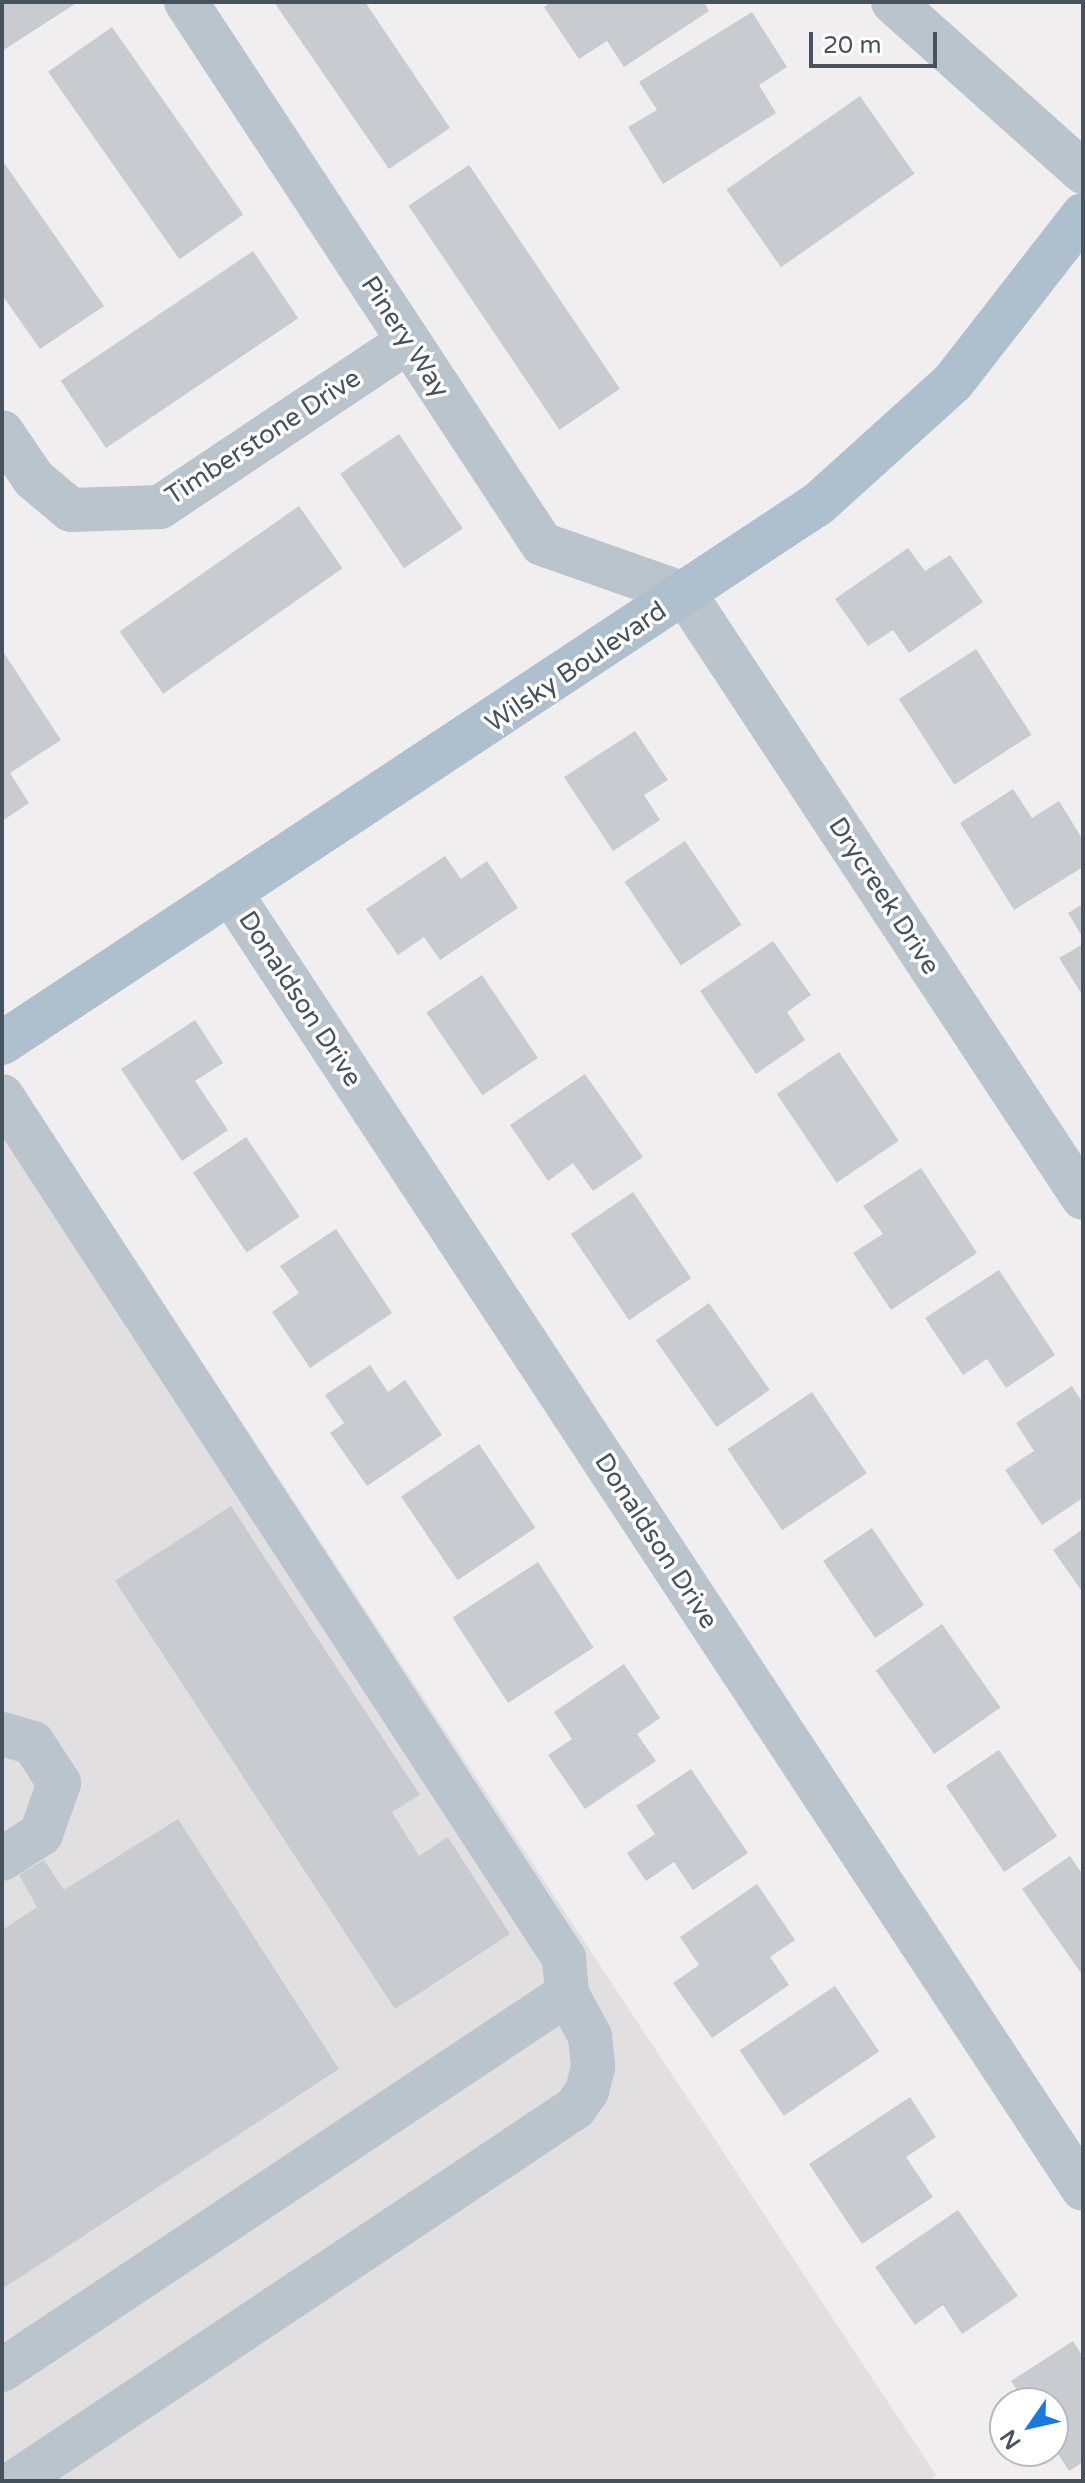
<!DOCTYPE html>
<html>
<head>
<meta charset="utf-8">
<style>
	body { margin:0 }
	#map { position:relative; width:1085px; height:2483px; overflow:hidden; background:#f1eeef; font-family:"Varela Round",sans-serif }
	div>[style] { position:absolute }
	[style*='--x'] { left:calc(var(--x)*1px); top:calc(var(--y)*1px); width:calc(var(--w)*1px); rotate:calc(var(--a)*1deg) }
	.education>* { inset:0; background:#e2dfe1 }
	.building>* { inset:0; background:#c8ccd1; transform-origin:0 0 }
	.minor>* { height:44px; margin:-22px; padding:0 22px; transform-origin:22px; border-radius:22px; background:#bac4cc }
	.major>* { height:44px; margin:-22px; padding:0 22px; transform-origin:22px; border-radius:22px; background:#aebfce }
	span { translate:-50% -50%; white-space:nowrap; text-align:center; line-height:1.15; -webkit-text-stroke:7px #fff; paint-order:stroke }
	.street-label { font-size:26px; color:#47535c }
	.frame { position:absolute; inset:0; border:4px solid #47535c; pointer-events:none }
	.north { position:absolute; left:989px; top:2387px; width:80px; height:80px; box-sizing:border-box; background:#fff; border:2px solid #b5babe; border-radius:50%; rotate:236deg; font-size:22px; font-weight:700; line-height:32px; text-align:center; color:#47535c }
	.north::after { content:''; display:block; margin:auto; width:28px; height:36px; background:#1879e2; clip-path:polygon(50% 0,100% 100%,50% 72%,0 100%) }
	.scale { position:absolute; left:809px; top:32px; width:128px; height:36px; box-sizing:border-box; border:4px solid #47535c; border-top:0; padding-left:10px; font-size:24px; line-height:28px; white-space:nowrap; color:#47535c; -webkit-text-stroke:6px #fff; paint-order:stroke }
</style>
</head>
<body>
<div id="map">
	<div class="education">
		<div style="clip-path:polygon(15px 1078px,936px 2475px,927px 2481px,2px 2481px,2px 1087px)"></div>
	</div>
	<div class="building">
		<div style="clip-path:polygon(2px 2px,78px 2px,2px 51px)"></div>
		<div style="clip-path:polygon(274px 2px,365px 2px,450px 128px,389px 169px)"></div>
		<div style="clip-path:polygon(551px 2px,704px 2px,709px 11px,624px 67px,607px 41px,579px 59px,544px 7px)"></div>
		<div style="clip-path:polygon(752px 12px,787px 67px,759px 85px,776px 113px,663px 184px,628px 127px,657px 110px,639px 82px)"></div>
		<div style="left:112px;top:27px;width:229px;height:78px;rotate:55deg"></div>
		<div style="left:860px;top:96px;width:95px;height:163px;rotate:55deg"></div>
		<div style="clip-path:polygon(2px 160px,104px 306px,40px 349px,2px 295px)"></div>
		<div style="left:469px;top:165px;width:270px;height:73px;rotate:56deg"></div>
		<div style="left:253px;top:251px;width:81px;height:232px;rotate:56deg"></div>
		<div style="left:399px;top:434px;width:114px;height:71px;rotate:56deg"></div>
		<div style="left:299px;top:506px;width:76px;height:219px;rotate:55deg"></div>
		<div style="clip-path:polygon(908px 548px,925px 571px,950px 555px,983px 602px,909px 653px,893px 630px,868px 646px,835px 599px)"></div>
		<div style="left:976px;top:649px;width:102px;height:92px;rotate:57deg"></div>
		<div style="clip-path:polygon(2px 650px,61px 740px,10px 773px,29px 803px,2px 821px)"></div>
		<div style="clip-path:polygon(635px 731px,668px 780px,644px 795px,660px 820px,613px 851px,564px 777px)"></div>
		<div style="clip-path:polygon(1013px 789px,1032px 818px,1059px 801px,1083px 840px,1083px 867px,1014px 910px,960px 823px)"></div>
		<div style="left:685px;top:841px;width:101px;height:73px;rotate:56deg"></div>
		<div style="clip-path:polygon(445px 856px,461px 879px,487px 861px,518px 908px,440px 960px,424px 937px,398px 955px,366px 909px)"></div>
		<div style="clip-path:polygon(1083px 904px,1083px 938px,1068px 913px)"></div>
		<div style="clip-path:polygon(773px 941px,811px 995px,787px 1012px,805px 1040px,756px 1074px,700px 991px)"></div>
		<div style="clip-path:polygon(1083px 944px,1083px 996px,1059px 958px)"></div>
		<div style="left:482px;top:975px;width:100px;height:67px;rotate:56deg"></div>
		<div style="clip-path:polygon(195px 1020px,223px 1063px,195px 1081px,228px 1130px,182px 1161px,121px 1069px)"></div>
		<div style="left:839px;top:1052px;width:107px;height:75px;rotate:56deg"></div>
		<div style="clip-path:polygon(585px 1074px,643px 1157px,593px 1191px,573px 1163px,548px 1181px,510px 1125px)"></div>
		<div style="left:246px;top:1137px;width:96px;height:64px;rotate:56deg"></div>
		<div style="clip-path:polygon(921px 1168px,977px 1253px,891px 1310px,853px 1253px,883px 1234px,863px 1206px)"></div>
		<div style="left:633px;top:1192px;width:104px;height:75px;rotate:56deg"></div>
		<div style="clip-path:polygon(336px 1229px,392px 1313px,310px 1368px,272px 1312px,299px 1293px,280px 1266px)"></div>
		<div style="clip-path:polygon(999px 1270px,1055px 1355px,1006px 1388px,987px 1359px,963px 1375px,925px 1318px)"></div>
		<div style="left:709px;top:1303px;width:106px;height:65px;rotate:55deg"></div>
		<div style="clip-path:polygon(370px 1365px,388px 1392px,405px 1380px,442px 1435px,367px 1486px,330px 1433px,344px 1423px,325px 1395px)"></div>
		<div style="clip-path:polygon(1072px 1386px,1083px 1403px,1083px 1498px,1042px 1525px,1005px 1470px,1034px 1451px,1016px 1423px)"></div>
		<div style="left:812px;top:1392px;width:98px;height:102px;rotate:56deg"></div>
		<div style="left:479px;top:1444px;width:101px;height:94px;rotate:56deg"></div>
		<div style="clip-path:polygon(231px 1506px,420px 1795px,392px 1812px,419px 1856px,448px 1837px,510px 1934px,395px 2009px,115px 1581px)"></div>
		<div style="left:872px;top:1528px;width:93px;height:59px;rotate:56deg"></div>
		<div style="clip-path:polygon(1083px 1529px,1083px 1593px,1053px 1550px)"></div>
		<div style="left:538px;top:1562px;width:102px;height:102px;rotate:57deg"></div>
		<div style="left:942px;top:1624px;width:102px;height:81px;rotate:55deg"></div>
		<div style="clip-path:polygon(624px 1664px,660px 1718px,637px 1734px,656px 1761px,585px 1809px,548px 1755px,572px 1739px,554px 1712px)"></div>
		<div style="left:999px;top:1750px;width:104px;height:64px;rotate:56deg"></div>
		<div style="clip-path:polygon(691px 1769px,748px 1853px,693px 1890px,674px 1862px,646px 1881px,627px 1853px,655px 1834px,636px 1806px)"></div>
		<div style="clip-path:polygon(178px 1819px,339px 2069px,2px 2289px,2px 1930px,37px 1907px,19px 1875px,44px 1860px,64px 1890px)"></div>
		<div style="clip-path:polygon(1070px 1856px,1083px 1875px,1081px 1973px,1022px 1889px)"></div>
		<div style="clip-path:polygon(757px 1884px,795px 1940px,770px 1957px,789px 1985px,712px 2038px,673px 1983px,699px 1965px,680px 1937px)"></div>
		<div style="left:835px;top:1986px;width:79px;height:115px;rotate:56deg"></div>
		<div style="clip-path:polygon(910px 2097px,936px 2137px,906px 2157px,933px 2197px,862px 2244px,809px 2164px)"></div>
		<div style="clip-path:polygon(958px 2210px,1018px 2296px,962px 2334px,943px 2305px,915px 2325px,875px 2267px)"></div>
		<div style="clip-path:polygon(1073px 2341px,1083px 2357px,1083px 2462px,1069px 2471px,1053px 2446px,1053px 2403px,1025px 2403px,1011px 2381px)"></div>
	</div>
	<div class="minor">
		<div style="--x:186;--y:2;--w:648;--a:56.7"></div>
		<div style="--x:542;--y:544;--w:151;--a:19.3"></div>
		<div style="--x:685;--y:594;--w:723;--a:56.62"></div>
		<div style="--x:893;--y:2;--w:255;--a:41.8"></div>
		<div style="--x:2;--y:432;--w:57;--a:55.8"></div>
		<div style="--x:34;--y:479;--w:48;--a:40"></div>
		<div style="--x:71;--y:510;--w:89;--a:-1.9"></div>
		<div style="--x:160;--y:507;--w:297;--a:-33.7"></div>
		<div style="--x:230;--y:892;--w:1552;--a:56.67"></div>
		<div style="--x:2;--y:1096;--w:1029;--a:56.9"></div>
		<div style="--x:564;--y:1958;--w:36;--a:85"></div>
		<div style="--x:567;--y:1994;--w:48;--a:61.3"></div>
		<div style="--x:590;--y:2036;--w:31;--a:84"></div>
		<div style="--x:593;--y:2067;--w:25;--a:104"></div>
		<div style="--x:587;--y:2091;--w:21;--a:125"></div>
		<div style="--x:575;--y:2108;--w:672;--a:146.29"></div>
		<div style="--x:2;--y:1734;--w:32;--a:16"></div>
		<div style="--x:33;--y:1743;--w:48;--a:57"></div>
		<div style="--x:59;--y:1783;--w:54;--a:109.4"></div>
		<div style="--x:41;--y:1834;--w:46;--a:147.3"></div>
		<div style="--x:2;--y:2370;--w:679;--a:-33.64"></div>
	</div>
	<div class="major">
		<div style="--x:2;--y:1043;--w:978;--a:-33.45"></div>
		<div style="--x:818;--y:504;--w:182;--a:-42.1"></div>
		<div style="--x:953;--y:382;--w:212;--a:-52.1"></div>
	</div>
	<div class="street-label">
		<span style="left:405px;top:337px;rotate:57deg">Pinery Way</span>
		<span style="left:263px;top:437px;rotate:-33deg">Timberstone Drive</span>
		<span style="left:576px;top:667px;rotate:-34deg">Wilsky Boulevard</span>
		<span style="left:884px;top:896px;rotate:57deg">Drycreek Drive</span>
		<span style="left:300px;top:999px;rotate:57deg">Donaldson Drive</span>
		<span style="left:656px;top:1541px;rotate:57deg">Donaldson Drive</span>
	</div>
	<div class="frame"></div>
	<div class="north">N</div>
	<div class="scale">20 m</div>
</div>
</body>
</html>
